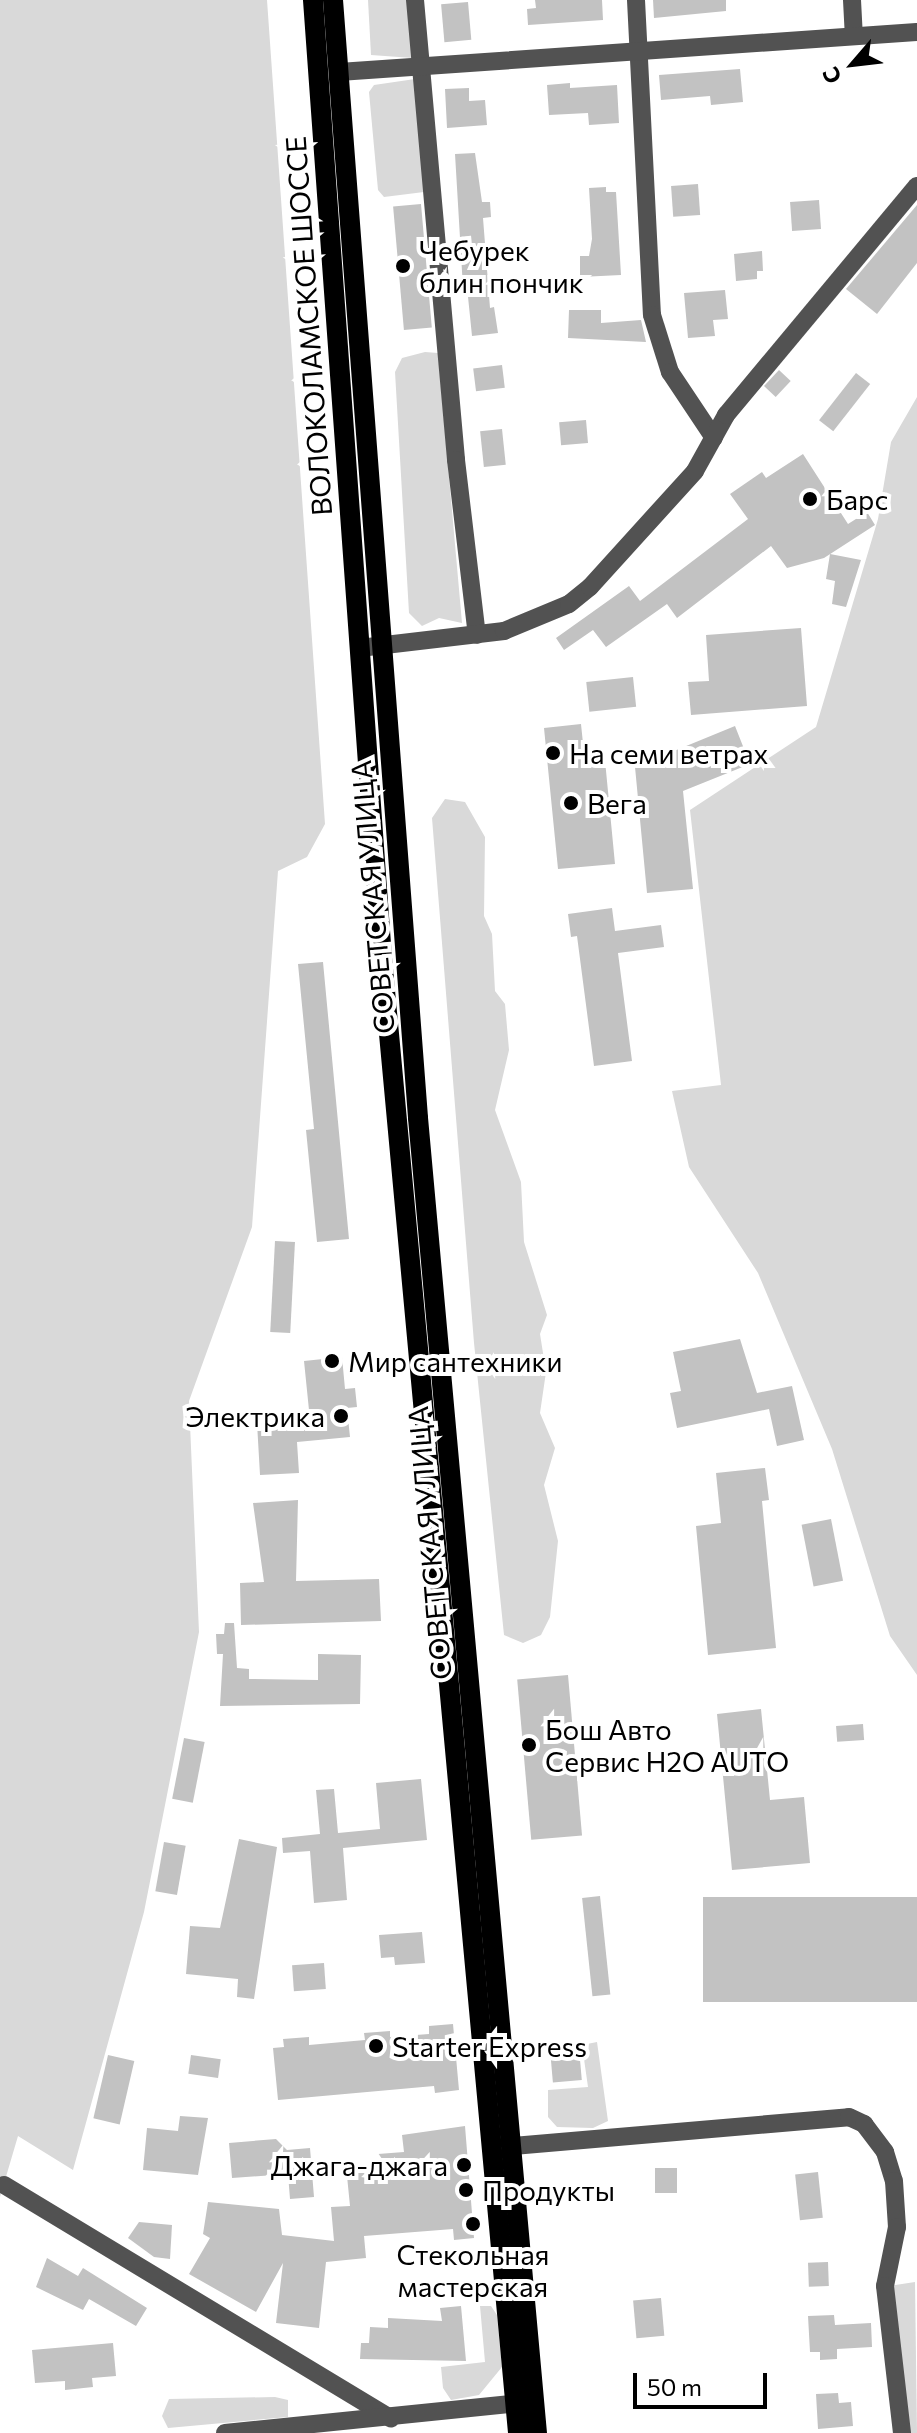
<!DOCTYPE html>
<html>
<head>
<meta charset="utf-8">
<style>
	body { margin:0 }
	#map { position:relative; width:917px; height:2433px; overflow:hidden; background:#fff; font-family:Commissioner,sans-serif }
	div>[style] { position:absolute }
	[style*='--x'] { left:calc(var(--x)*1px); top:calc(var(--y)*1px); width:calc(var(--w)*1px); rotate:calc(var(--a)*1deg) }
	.green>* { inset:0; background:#d9d9d9 }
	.building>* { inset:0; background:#c2c2c2; transform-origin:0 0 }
	.minor>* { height:18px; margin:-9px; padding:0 9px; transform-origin:9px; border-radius:9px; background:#525252 }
	.major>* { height:20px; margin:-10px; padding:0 10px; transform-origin:10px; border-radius:10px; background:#000 }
	.dots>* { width:22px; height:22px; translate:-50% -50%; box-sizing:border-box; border:4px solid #fff; border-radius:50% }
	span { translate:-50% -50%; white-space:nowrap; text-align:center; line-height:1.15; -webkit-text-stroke:8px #fff; paint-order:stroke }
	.poi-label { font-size:28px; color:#000 }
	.left { translate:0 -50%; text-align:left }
	.right { translate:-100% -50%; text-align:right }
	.street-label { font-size:28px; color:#000 }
	.north { position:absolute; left:813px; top:24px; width:80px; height:80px; -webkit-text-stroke:6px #fff; paint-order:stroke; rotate:242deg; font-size:22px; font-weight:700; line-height:32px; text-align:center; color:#000 }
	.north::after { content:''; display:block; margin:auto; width:28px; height:36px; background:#000; clip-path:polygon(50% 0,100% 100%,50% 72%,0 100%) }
	.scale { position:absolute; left:633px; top:2373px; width:134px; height:36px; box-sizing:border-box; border:4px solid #000; border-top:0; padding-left:10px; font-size:24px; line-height:28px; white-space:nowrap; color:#000; -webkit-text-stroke:6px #fff; paint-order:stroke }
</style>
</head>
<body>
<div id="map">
	<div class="green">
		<div style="clip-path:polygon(0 0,267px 0,325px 824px,307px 857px,278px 871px,252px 1227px,189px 1401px,199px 1632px,144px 1912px,73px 2170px,18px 2136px,0 2197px)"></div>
		<div style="clip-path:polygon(368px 0,408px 0,413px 58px,371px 55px)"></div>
		<div style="clip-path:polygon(415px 79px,424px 192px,384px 197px,378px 190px,369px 92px,374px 85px)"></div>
		<div style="clip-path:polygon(425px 352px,438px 353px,462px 623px,439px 618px,422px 626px,409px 613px,395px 372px,402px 358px)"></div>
		<div style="clip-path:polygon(917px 397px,917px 1675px,890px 1636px,832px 1449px,758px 1273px,689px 1167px,672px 1091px,721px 1085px,690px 810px,816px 727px,878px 519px,891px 442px)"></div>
		<div style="clip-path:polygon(445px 799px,465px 802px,485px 837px,484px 916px,492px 934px,495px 991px,505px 1004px,509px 1050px,495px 1110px,521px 1182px,524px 1242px,547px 1315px,540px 1334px,546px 1372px,540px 1413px,555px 1448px,544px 1485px,558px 1541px,550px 1617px,541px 1635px,523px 1643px,504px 1635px,474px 1343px,432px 818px)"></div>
		<div style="clip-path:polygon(597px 2042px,608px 2121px,593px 2128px,557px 2127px,548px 2117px,548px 2090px,588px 2087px,582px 2045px)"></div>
		<div style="clip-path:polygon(915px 2282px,917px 2433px,908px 2433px,889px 2286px)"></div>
		<div style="clip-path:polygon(480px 2306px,491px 2306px,497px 2315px,502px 2367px,479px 2395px,451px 2400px,443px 2388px,441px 2367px,485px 2362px)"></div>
		<div style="clip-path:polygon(275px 2397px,288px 2400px,288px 2417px,168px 2428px,162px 2416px,169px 2399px)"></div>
	</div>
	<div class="building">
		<div style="clip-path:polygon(535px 0,602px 0,603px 20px,528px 25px,527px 9px,536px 8px)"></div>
		<div style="clip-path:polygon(653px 0,726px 0,726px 11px,654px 18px)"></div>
		<div style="left:468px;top:2px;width:38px;height:27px;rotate:85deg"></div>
		<div style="clip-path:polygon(740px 69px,743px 102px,711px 105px,710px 96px,661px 100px,659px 75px)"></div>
		<div style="clip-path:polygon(570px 83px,570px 88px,617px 85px,619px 123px,589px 125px,588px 113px,549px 115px,547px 85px)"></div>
		<div style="clip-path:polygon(469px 88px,469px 101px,485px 100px,487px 125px,447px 128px,445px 89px)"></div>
		<div style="clip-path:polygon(475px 153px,482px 202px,490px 202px,491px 217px,483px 218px,490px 308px,494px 307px,498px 333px,472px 336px,467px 287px,463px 288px,455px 154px)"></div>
		<div style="left:698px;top:184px;width:31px;height:27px;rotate:86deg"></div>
		<div style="clip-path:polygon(606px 187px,606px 192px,616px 192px,621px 275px,580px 277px,580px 256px,589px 256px,592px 239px,589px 188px)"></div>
		<div style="left:819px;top:200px;width:29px;height:29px;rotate:86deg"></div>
		<div style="left:421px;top:204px;width:124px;height:28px;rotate:85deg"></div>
		<div style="clip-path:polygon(917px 205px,917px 263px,877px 314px,846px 289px)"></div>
		<div style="clip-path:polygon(762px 251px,763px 271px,757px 271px,757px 279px,736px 281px,734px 254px)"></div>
		<div style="clip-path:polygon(725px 290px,728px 319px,713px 320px,715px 336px,688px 338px,684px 293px)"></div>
		<div style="clip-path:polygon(569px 310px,601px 310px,601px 323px,641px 320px,646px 342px,568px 338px)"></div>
		<div style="left:502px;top:365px;width:23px;height:29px;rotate:83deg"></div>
		<div style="left:779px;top:370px;width:16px;height:22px;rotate:43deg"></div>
		<div style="left:856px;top:373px;width:18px;height:60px;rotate:38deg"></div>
		<div style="left:586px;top:420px;width:23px;height:27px;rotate:85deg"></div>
		<div style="left:502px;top:429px;width:36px;height:22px;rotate:84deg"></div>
		<div style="clip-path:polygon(803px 454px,848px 524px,867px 512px,875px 525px,824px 558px,787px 568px,771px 546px,677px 618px,667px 604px,606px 647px,593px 630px,564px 650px,556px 638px,629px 586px,640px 601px,748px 519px,730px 494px,762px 472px,766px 478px)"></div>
		<div style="clip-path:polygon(830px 554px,861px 560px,846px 607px,832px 604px,835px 581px,826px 579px)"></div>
		<div style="clip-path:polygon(801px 628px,807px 706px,691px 715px,688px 682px,709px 681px,706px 635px)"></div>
		<div style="left:633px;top:677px;width:30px;height:47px;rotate:84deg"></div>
		<div style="clip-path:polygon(581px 724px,584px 753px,604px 750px,615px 864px,558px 869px,544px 728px)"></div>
		<div style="clip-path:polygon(735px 726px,750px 764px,683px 791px,693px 889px,647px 893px,635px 767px)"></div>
		<div style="clip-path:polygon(612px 908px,615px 931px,661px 925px,664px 947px,618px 953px,632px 1061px,594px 1066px,577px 936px,571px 937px,568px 914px)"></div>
		<div style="clip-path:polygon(323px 962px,349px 1239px,317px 1242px,306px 1130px,314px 1129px,298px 964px)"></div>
		<div style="left:275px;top:1241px;width:20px;height:91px;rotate:3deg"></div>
		<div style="clip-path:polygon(740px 1339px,757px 1393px,792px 1386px,804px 1440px,777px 1446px,769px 1409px,677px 1428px,670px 1393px,681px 1391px,673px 1352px)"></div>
		<div style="clip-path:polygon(342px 1357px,345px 1389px,355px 1388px,357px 1407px,347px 1408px,350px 1437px,297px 1442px,299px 1473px,260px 1475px,257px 1423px,310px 1420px,304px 1361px)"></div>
		<div style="clip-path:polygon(765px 1468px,769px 1500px,762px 1501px,776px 1648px,708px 1655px,696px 1526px,721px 1523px,716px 1473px)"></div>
		<div style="clip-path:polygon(298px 1500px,296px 1581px,379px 1579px,381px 1621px,241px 1625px,240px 1583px,264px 1582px,253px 1503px)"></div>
		<div style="left:831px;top:1519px;width:63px;height:30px;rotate:79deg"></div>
		<div style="clip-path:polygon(225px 1623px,234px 1623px,237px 1668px,249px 1669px,249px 1679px,318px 1680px,318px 1654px,361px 1655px,360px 1704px,220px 1706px,223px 1654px,217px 1654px,216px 1634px,224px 1634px)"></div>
		<div style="left:568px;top:1675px;width:161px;height:51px;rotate:85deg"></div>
		<div style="clip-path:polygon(761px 1709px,770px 1800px,804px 1797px,810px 1863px,732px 1870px,717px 1714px)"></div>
		<div style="left:863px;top:1724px;width:16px;height:27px;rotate:86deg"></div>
		<div style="left:184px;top:1738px;width:21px;height:62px;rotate:11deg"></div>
		<div style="clip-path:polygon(421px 1779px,427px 1840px,343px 1848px,347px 1900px,314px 1903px,310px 1851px,283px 1853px,282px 1838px,320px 1834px,316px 1790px,334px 1789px,338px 1833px,380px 1829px,376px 1783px)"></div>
		<div style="clip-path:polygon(239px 1839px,277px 1847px,254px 1999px,237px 1997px,238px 1979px,186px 1974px,190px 1926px,220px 1928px)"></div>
		<div style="left:164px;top:1842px;width:22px;height:50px;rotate:10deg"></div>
		<div style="left:600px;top:1896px;width:99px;height:18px;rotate:84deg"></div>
		<div style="left:917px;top:1897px;width:105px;height:214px;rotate:90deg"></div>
		<div style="clip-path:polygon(422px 1932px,425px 1963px,395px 1965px,394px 1957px,381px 1958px,379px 1935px)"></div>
		<div style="left:324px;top:1963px;width:26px;height:32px;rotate:86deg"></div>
		<div style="clip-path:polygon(453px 2024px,459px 2090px,435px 2093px,434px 2086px,278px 2100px,273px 2048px,284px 2047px,283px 2039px,309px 2037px,309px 2045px,365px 2040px,364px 2033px,390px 2031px,390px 2037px,429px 2034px,429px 2026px)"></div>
		<div style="left:579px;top:2048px;width:32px;height:29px;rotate:85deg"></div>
		<div style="left:108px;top:2055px;width:27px;height:65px;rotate:13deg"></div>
		<div style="left:191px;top:2055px;width:30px;height:19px;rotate:8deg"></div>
		<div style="clip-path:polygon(180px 2116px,208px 2118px,198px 2175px,143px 2170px,147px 2128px,178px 2131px)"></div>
		<div style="clip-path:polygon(465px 2126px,474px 2238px,454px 2240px,453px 2229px,364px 2236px,366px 2258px,326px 2262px,319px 2328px,276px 2323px,283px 2263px,256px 2312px,189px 2274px,210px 2238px,203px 2234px,208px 2202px,279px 2209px,282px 2235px,334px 2241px,331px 2207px,350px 2206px,346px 2166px,379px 2164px,378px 2154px,404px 2152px,402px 2135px)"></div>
		<div style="clip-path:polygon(276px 2139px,287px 2150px,310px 2148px,314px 2197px,290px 2199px,288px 2174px,232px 2178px,229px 2143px)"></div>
		<div style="left:655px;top:2168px;width:22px;height:25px"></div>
		<div style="left:818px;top:2172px;width:46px;height:23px;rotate:84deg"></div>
		<div style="clip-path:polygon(139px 2222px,172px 2225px,170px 2259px,154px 2257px,128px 2238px)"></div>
		<div style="clip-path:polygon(47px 2258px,78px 2276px,83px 2268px,147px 2308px,136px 2326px,89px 2299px,83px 2310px,36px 2287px)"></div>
		<div style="left:828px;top:2262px;width:24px;height:20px;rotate:88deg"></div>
		<div style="left:661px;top:2298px;width:38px;height:28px;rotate:85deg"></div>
		<div style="clip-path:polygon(461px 2306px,466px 2361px,360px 2359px,361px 2343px,369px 2343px,370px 2327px,388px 2328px,388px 2318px,442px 2321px,440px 2308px)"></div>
		<div style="clip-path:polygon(834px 2315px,835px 2325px,871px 2323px,872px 2347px,837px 2349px,837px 2359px,820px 2360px,820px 2352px,810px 2352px,808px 2316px)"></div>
		<div style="clip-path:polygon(113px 2343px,116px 2376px,92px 2378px,93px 2387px,65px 2390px,65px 2381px,35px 2383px,32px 2350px)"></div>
		<div style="clip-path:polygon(838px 2393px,839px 2403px,851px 2402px,853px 2426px,818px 2429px,816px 2394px)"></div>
	</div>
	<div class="minor">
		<div style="--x:415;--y:0;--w:462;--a:84.9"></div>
		<div style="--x:456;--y:460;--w:176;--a:83.2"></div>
		<div style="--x:636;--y:0;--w:315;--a:87.1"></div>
		<div style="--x:652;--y:315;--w:60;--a:72.5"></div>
		<div style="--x:670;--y:372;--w:79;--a:56.3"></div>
		<div style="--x:852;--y:0;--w:33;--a:87"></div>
		<div style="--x:339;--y:72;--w:579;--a:-3.96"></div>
		<div style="--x:368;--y:647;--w:137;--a:-6.7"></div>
		<div style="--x:504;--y:631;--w:70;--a:-22.6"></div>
		<div style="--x:569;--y:604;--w:27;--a:-39"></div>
		<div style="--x:590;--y:587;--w:156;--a:-47.8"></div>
		<div style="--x:695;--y:471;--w:64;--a:-61"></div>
		<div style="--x:726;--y:415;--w:298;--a:-50.2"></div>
		<div style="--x:513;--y:2146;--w:337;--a:-4.9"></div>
		<div style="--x:849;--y:2117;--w:17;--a:25"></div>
		<div style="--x:864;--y:2124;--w:35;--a:53"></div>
		<div style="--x:885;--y:2152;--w:30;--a:73"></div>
		<div style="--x:894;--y:2181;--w:46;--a:86.3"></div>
		<div style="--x:897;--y:2227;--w:60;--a:101.5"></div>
		<div style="--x:885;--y:2286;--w:148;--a:83.4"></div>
		<div style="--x:4;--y:2185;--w:452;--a:31.1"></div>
		<div style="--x:225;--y:2433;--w:305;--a:-5.8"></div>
	</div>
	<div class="major">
		<div style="--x:313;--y:0;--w:960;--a:85.88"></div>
		<div style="--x:382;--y:958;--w:1481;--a:84.73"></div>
		<div style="--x:333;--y:0;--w:1121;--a:85.65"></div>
		<div style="--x:418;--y:1118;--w:1320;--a:84.83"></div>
	</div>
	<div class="dots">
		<div style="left:403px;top:266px;background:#000"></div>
		<div style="left:810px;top:499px;background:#000"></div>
		<div style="left:553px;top:753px;background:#000"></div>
		<div style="left:571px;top:803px;background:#000"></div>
		<div style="left:332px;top:1361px;background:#000"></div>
		<div style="left:341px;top:1416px;background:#000"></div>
		<div style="left:529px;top:1745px;background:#000"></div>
		<div style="left:376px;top:2046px;background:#000"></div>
		<div style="left:464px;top:2165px;background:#000"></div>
		<div style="left:466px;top:2190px;background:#000"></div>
		<div style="left:473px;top:2224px;background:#000"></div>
	</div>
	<div class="poi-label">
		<span class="left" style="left:419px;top:266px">Чебурек<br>блин пончик</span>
		<span class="left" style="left:826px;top:499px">Барс</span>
		<span class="left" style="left:569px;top:753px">На семи ветрах</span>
		<span class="left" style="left:587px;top:803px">Вега</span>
		<span class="left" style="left:348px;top:1361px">Мир сантехники</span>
		<span class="right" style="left:325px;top:1416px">Электрика</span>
		<span class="left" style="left:545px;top:1745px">Бош Авто<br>Сервис H2O AUTO</span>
		<span class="left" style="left:392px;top:2046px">Starter Express</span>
		<span class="right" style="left:448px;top:2165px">Джага-джага</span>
		<span class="left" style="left:482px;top:2190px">Продукты</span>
		<span style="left:473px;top:2270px">Стекольная<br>мастерская</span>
	</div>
	<div class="street-label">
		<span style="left:308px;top:326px;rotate:-94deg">ВОЛОКОЛАМСКОЕ ШОССЕ</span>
		<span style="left:372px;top:897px;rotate:-95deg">СОВЕТСКАЯ УЛИЦА</span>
		<span style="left:429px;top:1543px;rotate:-95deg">СОВЕТСКАЯ УЛИЦА</span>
	</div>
	<div class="north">С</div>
	<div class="scale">50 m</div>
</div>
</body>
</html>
